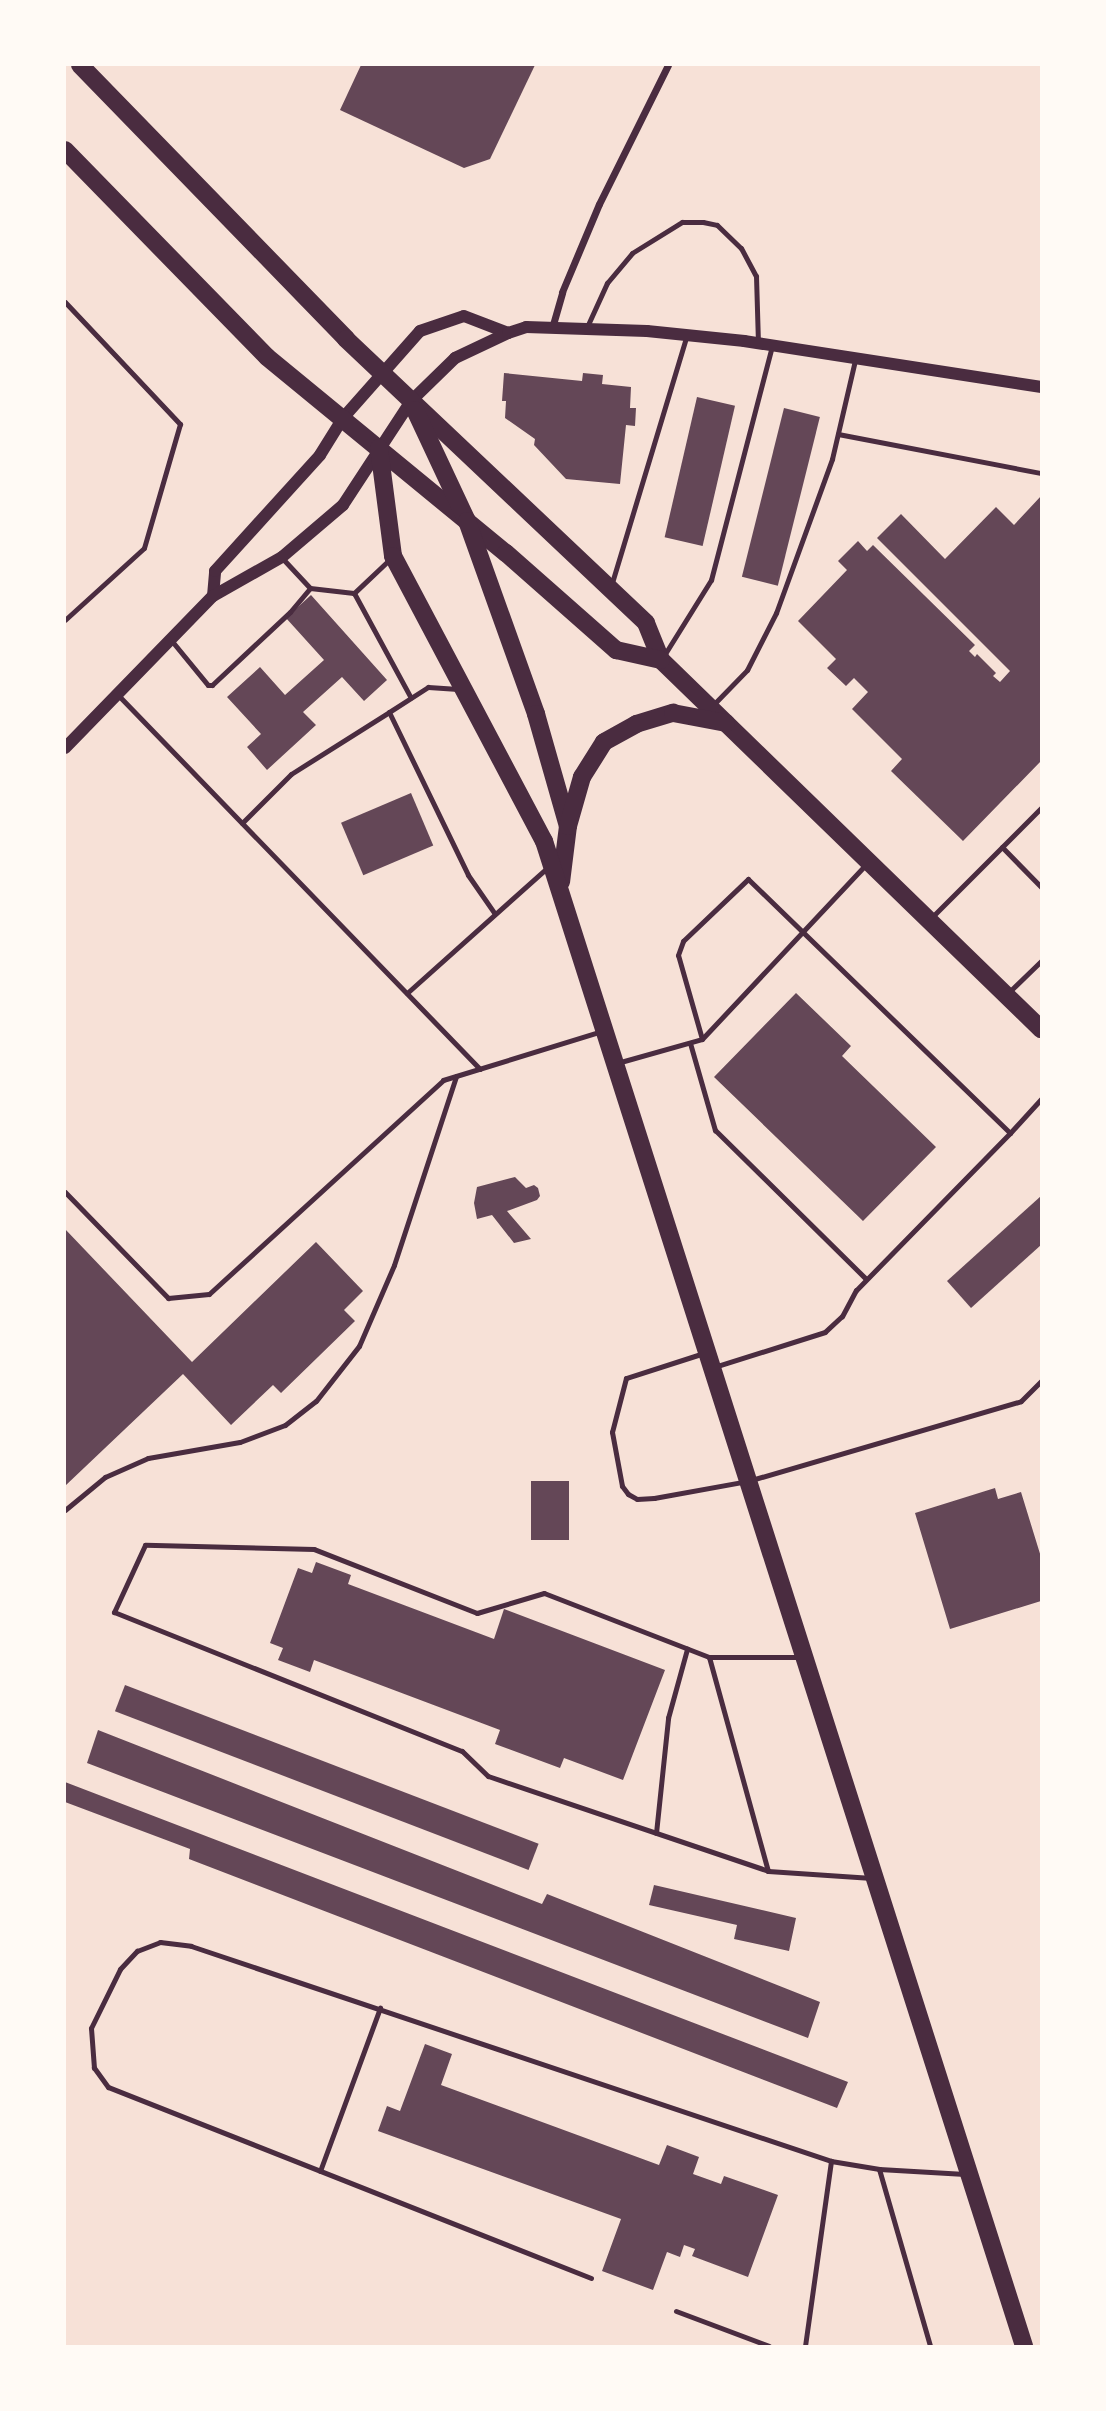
<!DOCTYPE html>
<html>
<head>
<meta charset="utf-8">
<style>
	body { margin:0 }
	#map { position:relative; width:1106px; height:2411px; overflow:hidden; background:#f7e1d7; font-family:"Times New Roman",serif }
	div>[style] { position:absolute }
	[style*='--x'] { left:calc(var(--x)*1px); top:calc(var(--y)*1px); width:calc(var(--w)*1px); rotate:calc(var(--a)*1deg) }
	.building>* { inset:0; background:#644757; transform-origin:0 0 }
	.service>* { height:5px; margin:-2.5px; padding:0 2.5px; transform-origin:2.5px; border-radius:2.5px; background:#4a2c40 }
	.minor>* { height:7px; margin:-3.5px; padding:0 3.5px; transform-origin:3.5px; border-radius:3.5px; background:#4a2c40 }
	.tertiary>* { height:12px; margin:-6px; padding:0 6px; transform-origin:6px; border-radius:6px; background:#4a2c40 }
	.primary>* { height:18px; margin:-9px; padding:0 9px; transform-origin:9px; border-radius:9px; background:#4a2c40 }
	span { translate:-50% -50%; white-space:nowrap; text-align:center; line-height:1.15; -webkit-text-stroke:6px #fffaf5; paint-order:stroke }
	.frame { position:absolute; inset:0; border:66px solid #fffaf5; pointer-events:none }
</style>
</head>
<body>
<div id="map">
	<div class="building">
		<div style="clip-path:polygon(361px 65px,535px 65px,490px 159px,464px 168px,340px 110px)"></div>
		<div style="clip-path:polygon(504px 373px,582px 381px,583px 373px,603px 375px,602px 384px,631px 387px,630px 408px,636px 408px,635px 426px,626px 425px,620px 484px,566px 479px,534px 445px,535px 439px,505px 418px,506px 401px,502px 401px)"></div>
		<div style="left:697px;top:397px;width:39px;height:144px;rotate:13deg"></div>
		<div style="left:784px;top:408px;width:37px;height:174px;rotate:14deg"></div>
		<div style="clip-path:polygon(1041px 496px,1041px 761px,963px 841px,891px 771px,902px 759px,852px 709px,868px 692px,854px 678px,846px 686px,827px 668px,836px 659px,798px 621px,847px 570px,838px 561px,858px 541px,867px 551px,873px 545px,975px 645px,969px 651px,975px 657px,977px 654px,996px 673px,993px 676px,1000px 682px,1010px 671px,877px 538px,901px 514px,945px 559px,996px 507px,1014px 525px)"></div>
		<div style="clip-path:polygon(311px 595px,387px 680px,364px 701px,342px 677px,303px 712px,316px 725px,267px 770px,247px 747px,261px 734px,227px 697px,260px 667px,285px 695px,324px 660px,286px 618px)"></div>
		<div style="left:411px;top:793px;width:57px;height:76px;rotate:67deg"></div>
		<div style="clip-path:polygon(796px 993px,851px 1046px,842px 1056px,936px 1147px,863px 1221px,714px 1077px)"></div>
		<div style="clip-path:polygon(515px 1177px,526px 1188px,534px 1185px,538px 1188px,540px 1196px,537px 1200px,507px 1211px,531px 1239px,514px 1243px,492px 1215px,477px 1219px,474px 1203px,477px 1187px)"></div>
		<div style="clip-path:polygon(1041px 1196px,1041px 1245px,971px 1308px,947px 1281px)"></div>
		<div style="clip-path:polygon(65px 1229px,192px 1362px,316px 1242px,363px 1291px,344px 1310px,355px 1321px,281px 1393px,273px 1385px,231px 1425px,183px 1374px,65px 1486px)"></div>
		<div style="left:531px;top:1481px;width:38px;height:59px"></div>
		<div style="clip-path:polygon(995px 1488px,998px 1499px,1021px 1492px,1041px 1557px,1041px 1601px,950px 1629px,915px 1513px)"></div>
		<div style="clip-path:polygon(316px 1562px,351px 1575px,348px 1584px,494px 1639px,504px 1609px,665px 1670px,623px 1780px,564px 1758px,560px 1768px,495px 1744px,500px 1730px,314px 1660px,310px 1672px,278px 1660px,283px 1648px,270px 1643px,298px 1568px,312px 1573px)"></div>
		<div style="left:125px;top:1685px;width:443px;height:28px;rotate:21deg"></div>
		<div style="clip-path:polygon(98px 1730px,542px 1904px,547px 1894px,820px 2002px,808px 2038px,87px 1763px)"></div>
		<div style="clip-path:polygon(65px 1782px,848px 2082px,837px 2108px,189px 1859px,190px 1849px,65px 1802px)"></div>
		<div style="clip-path:polygon(654px 1885px,796px 1918px,789px 1951px,734px 1939px,737px 1925px,649px 1905px)"></div>
		<div style="clip-path:polygon(425px 2044px,452px 2054px,441px 2085px,659px 2165px,667px 2145px,699px 2157px,693px 2174px,721px 2184px,724px 2176px,778px 2195px,748px 2277px,692px 2256px,695px 2249px,684px 2245px,680px 2257px,667px 2252px,653px 2290px,602px 2271px,621px 2219px,378px 2131px,387px 2106px,400px 2111px)"></div>
	</div>
	<div class="service">
		<div style="--x:65;--y:302;--w:168;--a:46.7"></div>
		<div style="--x:180;--y:424;--w:129;--a:106.2"></div>
		<div style="--x:144;--y:548;--w:107;--a:137.7"></div>
		<div style="--x:586;--y:329;--w:51;--a:-65.5"></div>
		<div style="--x:607;--y:283;--w:39;--a:-50"></div>
		<div style="--x:632;--y:253;--w:59;--a:-31.8"></div>
		<div style="--x:682;--y:222;--w:21;--a:0"></div>
		<div style="--x:703;--y:222;--w:14;--a:12"></div>
		<div style="--x:717;--y:225;--w:33;--a:44"></div>
		<div style="--x:741;--y:248;--w:32;--a:62"></div>
		<div style="--x:756;--y:276;--w:67;--a:88.3"></div>
		<div style="--x:838;--y:434;--w:207;--a:10.9"></div>
		<div style="--x:283;--y:559;--w:40;--a:47"></div>
		<div style="--x:310;--y:588;--w:44;--a:6.5"></div>
		<div style="--x:390;--y:559;--w:50;--a:136.6"></div>
		<div style="--x:354;--y:593;--w:119;--a:61.5"></div>
		<div style="--x:611;--y:586;--w:262;--a:-73.2"></div>
		<div style="--x:171;--y:640;--w:58;--a:50.6"></div>
		<div style="--x:208;--y:685;--w:4;--a:0"></div>
		<div style="--x:212;--y:685;--w:107;--a:-43.1"></div>
		<div style="--x:290;--y:612;--w:31;--a:-50"></div>
		<div style="--x:663;--y:657;--w:91;--a:-58.1"></div>
		<div style="--x:711;--y:580;--w:243;--a:-75.4"></div>
		<div style="--x:458;--y:689;--w:30;--a:-176"></div>
		<div style="--x:428;--y:687;--w:46;--a:147.3"></div>
		<div style="--x:389;--y:712;--w:181;--a:64.1"></div>
		<div style="--x:468;--y:875;--w:47;--a:55.3"></div>
		<div style="--x:119;--y:696;--w:519;--a:45.94"></div>
		<div style="--x:713;--y:705;--w:49;--a:-45.8"></div>
		<div style="--x:747;--y:670;--w:64;--a:-63"></div>
		<div style="--x:776;--y:613;--w:164;--a:-70"></div>
		<div style="--x:832;--y:459;--w:102;--a:-76.9"></div>
		<div style="--x:242;--y:823;--w:69;--a:-45"></div>
		<div style="--x:291;--y:774;--w:116;--a:-32.3"></div>
		<div style="--x:1002;--y:847;--w:56;--a:45.7"></div>
		<div style="--x:932;--y:917;--w:154;--a:-45"></div>
		<div style="--x:407;--y:993;--w:189;--a:-41.8"></div>
		<div style="--x:1008;--y:993;--w:46;--a:-44.1"></div>
		<div style="--x:702;--y:1039;--w:87;--a:-105.9"></div>
		<div style="--x:678;--y:955;--w:15;--a:-70"></div>
		<div style="--x:683;--y:941;--w:90;--a:-43.6"></div>
		<div style="--x:748;--y:879;--w:365;--a:44.1"></div>
		<div style="--x:1010;--y:1133;--w:220;--a:134.4"></div>
		<div style="--x:856;--y:1290;--w:30;--a:118"></div>
		<div style="--x:842;--y:1316;--w:23;--a:137"></div>
		<div style="--x:825;--y:1332;--w:116;--a:162.5"></div>
		<div style="--x:690;--y:1043;--w:91;--a:74"></div>
		<div style="--x:715;--y:1130;--w:212;--a:44.6"></div>
		<div style="--x:617;--y:1063;--w:88;--a:-15.8"></div>
		<div style="--x:702;--y:1039;--w:241;--a:-46.8"></div>
		<div style="--x:1010;--y:1133;--w:46;--a:-47.6"></div>
		<div style="--x:65;--y:1192;--w:148;--a:45.8"></div>
		<div style="--x:168;--y:1298;--w:41;--a:-5.6"></div>
		<div style="--x:209;--y:1294;--w:317;--a:-42.4"></div>
		<div style="--x:443;--y:1080;--w:166;--a:-17.1"></div>
		<div style="--x:704;--y:1353;--w:82;--a:162.2"></div>
		<div style="--x:626;--y:1378;--w:56;--a:104.5"></div>
		<div style="--x:612;--y:1432;--w:55;--a:79.5"></div>
		<div style="--x:622;--y:1486;--w:10;--a:53"></div>
		<div style="--x:628;--y:1494;--w:10;--a:29"></div>
		<div style="--x:637;--y:1499;--w:17;--a:-3"></div>
		<div style="--x:654;--y:1498;--w:96;--a:-10.3"></div>
		<div style="--x:748;--y:1481;--w:284;--a:-16.3"></div>
		<div style="--x:1021;--y:1401;--w:28;--a:-45"></div>
		<div style="--x:65;--y:1510;--w:52;--a:-39.5"></div>
		<div style="--x:105;--y:1477;--w:47;--a:-23.8"></div>
		<div style="--x:148;--y:1458;--w:93;--a:-9.9"></div>
		<div style="--x:240;--y:1442;--w:48;--a:-20.7"></div>
		<div style="--x:285;--y:1425;--w:39;--a:-38"></div>
		<div style="--x:316;--y:1401;--w:70;--a:-52"></div>
		<div style="--x:359;--y:1346;--w:88;--a:-66.6"></div>
		<div style="--x:394;--y:1265;--w:199;--a:-71.8"></div>
		<div style="--x:709;--y:1657;--w:222;--a:74.6"></div>
		<div style="--x:801;--y:1657;--w:92;--a:180"></div>
		<div style="--x:709;--y:1657;--w:177;--a:-158.8"></div>
		<div style="--x:544;--y:1593;--w:70;--a:163.4"></div>
		<div style="--x:477;--y:1613;--w:175;--a:-158.6"></div>
		<div style="--x:314;--y:1549;--w:169;--a:-178.6"></div>
		<div style="--x:145;--y:1545;--w:74;--a:114.8"></div>
		<div style="--x:114;--y:1612;--w:375;--a:21.8"></div>
		<div style="--x:462;--y:1751;--w:36;--a:44"></div>
		<div style="--x:488;--y:1776;--w:296;--a:18.7"></div>
		<div style="--x:768;--y:1871;--w:104;--a:3.9"></div>
		<div style="--x:656;--y:1833;--w:116;--a:-84"></div>
		<div style="--x:668;--y:1718;--w:72;--a:-74.6"></div>
		<div style="--x:879;--y:2169;--w:184;--a:73.9"></div>
		<div style="--x:320;--y:2171;--w:174;--a:-69.8"></div>
		<div style="--x:591;--y:2278;--w:519;--a:-158.42"></div>
		<div style="--x:108;--y:2087;--w:24;--a:-126"></div>
		<div style="--x:94;--y:2068;--w:40;--a:-94.3"></div>
		<div style="--x:91;--y:2028;--w:66;--a:-63.8"></div>
		<div style="--x:120;--y:1969;--w:25;--a:-47"></div>
		<div style="--x:137;--y:1951;--w:25;--a:-21"></div>
		<div style="--x:160;--y:1942;--w:31;--a:7"></div>
		<div style="--x:191;--y:1946;--w:675;--a:18.57"></div>
		<div style="--x:676;--y:2311;--w:99;--a:20.6"></div>
		<div style="--x:805;--y:2346;--w:187;--a:-82"></div>
		<div style="--x:831;--y:2161;--w:49;--a:9.5"></div>
		<div style="--x:879;--y:2169;--w:86;--a:3.3"></div>
	</div>
	<div class="minor">
		<div style="--x:552;--y:328;--w:37;--a:-74"></div>
		<div style="--x:562;--y:292;--w:95;--a:-67.2"></div>
		<div style="--x:599;--y:204;--w:155;--a:-63.6"></div>
	</div>
	<div class="tertiary">
		<div style="--x:213;--y:596;--w:25;--a:-85"></div>
		<div style="--x:215;--y:571;--w:156;--a:-47.8"></div>
		<div style="--x:320;--y:455;--w:44;--a:-58.1"></div>
		<div style="--x:343;--y:418;--w:116;--a:-48.5"></div>
		<div style="--x:420;--y:331;--w:46;--a:-18.8"></div>
		<div style="--x:464;--y:316;--w:47;--a:21.1"></div>
		<div style="--x:65;--y:748;--w:212;--a:-45.8"></div>
		<div style="--x:213;--y:596;--w:79;--a:-29.5"></div>
		<div style="--x:282;--y:557;--w:80;--a:-40.4"></div>
		<div style="--x:343;--y:505;--w:124;--a:-56.8"></div>
		<div style="--x:411;--y:401;--w:62;--a:-44.3"></div>
		<div style="--x:455;--y:358;--w:59;--a:-25.3"></div>
		<div style="--x:508;--y:333;--w:19;--a:-18"></div>
		<div style="--x:526;--y:327;--w:121;--a:1.9"></div>
		<div style="--x:647;--y:331;--w:98;--a:5.9"></div>
		<div style="--x:744;--y:341;--w:301;--a:8.8"></div>
	</div>
	<div class="primary">
		<div style="--x:80;--y:65;--w:382;--a:45.8"></div>
		<div style="--x:346;--y:339;--w:413;--a:43.4"></div>
		<div style="--x:646;--y:623;--w:40;--a:68"></div>
		<div style="--x:661;--y:660;--w:530;--a:44.16"></div>
		<div style="--x:65;--y:150;--w:289;--a:45.7"></div>
		<div style="--x:267;--y:357;--w:309;--a:39.4"></div>
		<div style="--x:506;--y:553;--w:147;--a:41.4"></div>
		<div style="--x:616;--y:650;--w:46;--a:12.5"></div>
		<div style="--x:415;--y:410;--w:123;--a:64.9"></div>
		<div style="--x:467;--y:521;--w:205;--a:70.3"></div>
		<div style="--x:536;--y:714;--w:116;--a:74.1"></div>
		<div style="--x:568;--y:826;--w:56;--a:97.1"></div>
		<div style="--x:379;--y:448;--w:109;--a:82.6"></div>
		<div style="--x:393;--y:556;--w:323;--a:62.1"></div>
		<div style="--x:544;--y:841;--w:1580;--a:72.31"></div>
		<div style="--x:568;--y:826;--w:51;--a:-74.1"></div>
		<div style="--x:582;--y:777;--w:41;--a:-57.8"></div>
		<div style="--x:604;--y:742;--w:37;--a:-29"></div>
		<div style="--x:636;--y:724;--w:39;--a:-17"></div>
		<div style="--x:673;--y:713;--w:54;--a:10.7"></div>
	</div>
	<div class="frame"></div>
</div>
</body>
</html>
